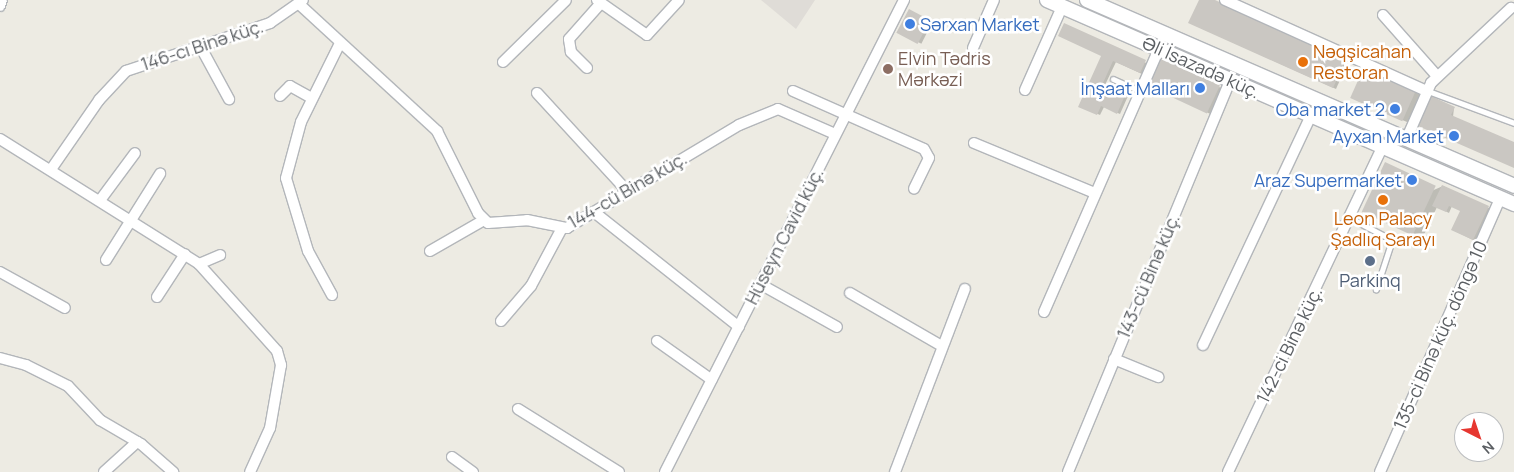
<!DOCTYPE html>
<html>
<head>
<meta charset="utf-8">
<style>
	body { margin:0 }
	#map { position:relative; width:1514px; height:472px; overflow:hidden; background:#edebe3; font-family:Manrope,sans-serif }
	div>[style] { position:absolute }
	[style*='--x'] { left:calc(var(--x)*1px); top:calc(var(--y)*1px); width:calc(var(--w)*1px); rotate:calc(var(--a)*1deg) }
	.industrial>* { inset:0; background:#dfdcd7 }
	.shadow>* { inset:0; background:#0003; transform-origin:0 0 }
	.building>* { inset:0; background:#cac7c2; transform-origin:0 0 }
	.roads { filter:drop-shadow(1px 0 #b3b6ba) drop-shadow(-1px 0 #b3b6ba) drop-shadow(0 1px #b3b6ba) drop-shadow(0 -1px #b3b6ba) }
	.service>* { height:5px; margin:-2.5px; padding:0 2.5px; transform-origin:2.5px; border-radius:2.5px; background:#fff }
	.minor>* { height:10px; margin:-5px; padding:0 5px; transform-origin:5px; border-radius:5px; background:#fff }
	.secondary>* { height:14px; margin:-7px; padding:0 7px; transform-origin:7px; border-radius:7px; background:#fff }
	.dots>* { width:14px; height:14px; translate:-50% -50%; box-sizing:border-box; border:2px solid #fff; border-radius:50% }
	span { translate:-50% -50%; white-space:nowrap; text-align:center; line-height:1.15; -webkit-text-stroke:5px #fff; paint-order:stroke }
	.shop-label { font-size:18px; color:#366cbe }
	.left { translate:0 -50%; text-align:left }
	.right { translate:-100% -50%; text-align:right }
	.street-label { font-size:18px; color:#5b5f63 }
	.food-label { font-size:18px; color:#c56008 }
	.education-label { font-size:18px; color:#785e54 }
	.service-label { font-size:18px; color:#4e5e75 }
	.north { position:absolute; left:1454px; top:412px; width:50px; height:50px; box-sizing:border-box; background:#fff; border:1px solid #bdbfc1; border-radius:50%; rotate:139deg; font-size:14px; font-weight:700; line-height:20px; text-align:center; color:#5b5f63 }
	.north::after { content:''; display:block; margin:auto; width:18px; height:22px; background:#e63730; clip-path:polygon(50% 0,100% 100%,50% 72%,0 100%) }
</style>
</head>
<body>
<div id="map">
	<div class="industrial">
		<div style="clip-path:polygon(761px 0,815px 0,796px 29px)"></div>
	</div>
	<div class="shadow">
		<div style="clip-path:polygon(1200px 0,1212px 0,1348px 62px,1336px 89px,1192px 24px)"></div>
		<div style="left:910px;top:11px;width:25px;height:24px;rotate:27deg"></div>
		<div style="clip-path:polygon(1103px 56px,1148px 63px,1142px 74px,1116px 62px,1105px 85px,1128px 96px,1120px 114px,1104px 107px,1100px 115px,1080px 106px)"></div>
		<div style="left:1161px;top:60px;width:67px;height:28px;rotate:25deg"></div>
		<div style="clip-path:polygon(1365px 69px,1422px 95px,1414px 125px,1358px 101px)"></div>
		<div style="clip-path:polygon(1454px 108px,1453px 117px,1514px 144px,1514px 167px,1422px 127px)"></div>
		<div style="clip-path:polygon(1443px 186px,1491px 209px,1475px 241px,1453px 230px,1462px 211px,1452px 206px,1449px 213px,1437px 207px,1422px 239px,1373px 216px)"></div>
	</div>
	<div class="building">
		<div style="clip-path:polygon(1199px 0,1215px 0,1346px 59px,1333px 88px,1188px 23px)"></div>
		<div style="left:909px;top:9px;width:24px;height:27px;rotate:28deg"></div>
		<div style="clip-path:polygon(1064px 23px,1146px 60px,1140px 73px,1113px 61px,1103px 83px,1126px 93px,1117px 114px,1101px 106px,1097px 115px,1078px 107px,1101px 56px,1058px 36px)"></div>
		<div style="left:1161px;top:58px;width:65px;height:31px;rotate:25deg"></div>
		<div style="left:1364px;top:67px;width:57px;height:34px;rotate:24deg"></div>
		<div style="clip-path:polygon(1431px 96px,1455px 107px,1451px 115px,1514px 142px,1514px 168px,1418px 126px)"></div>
		<div style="left:1385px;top:162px;width:56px;height:55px;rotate:25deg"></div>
		<div style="clip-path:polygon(1442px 185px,1489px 206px,1473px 240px,1451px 230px,1460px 211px,1449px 206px,1446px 212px,1432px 206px)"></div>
	</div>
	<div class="roads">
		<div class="service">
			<div style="--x:1113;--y:79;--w:30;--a:24"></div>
			<div style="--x:1428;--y:91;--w:92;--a:20.4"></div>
			<div style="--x:1350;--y:218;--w:47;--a:27.6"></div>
			<div style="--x:1392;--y:240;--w:52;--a:108.1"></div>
		</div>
		<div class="minor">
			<div style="--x:597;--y:0;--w:61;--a:35"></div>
			<div style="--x:647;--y:35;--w:47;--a:-47.6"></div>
			<div style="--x:1225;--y:0;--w:222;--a:24.3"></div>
			<div style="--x:299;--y:4;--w:188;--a:42.6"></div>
			<div style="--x:437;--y:131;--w:92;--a:63.4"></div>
			<div style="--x:478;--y:213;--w:14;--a:45"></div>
			<div style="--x:488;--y:223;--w:39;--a:-4"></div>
			<div style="--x:527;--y:220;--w:41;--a:11.3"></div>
			<div style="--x:567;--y:228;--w:200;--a:-30.9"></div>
			<div style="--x:739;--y:125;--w:42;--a:-22.3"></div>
			<div style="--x:778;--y:109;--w:62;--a:23.7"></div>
			<div style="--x:0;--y:6;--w:6;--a:-72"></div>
			<div style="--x:1383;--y:15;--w:81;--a:48.5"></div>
			<div style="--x:199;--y:44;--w:63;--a:61.4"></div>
			<div style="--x:973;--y:48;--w:52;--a:-66.4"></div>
			<div style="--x:503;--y:62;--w:88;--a:-44.5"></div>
			<div style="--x:587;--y:68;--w:23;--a:-135"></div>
			<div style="--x:571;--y:52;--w:13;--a:-99"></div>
			<div style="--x:569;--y:39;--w:48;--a:-48.4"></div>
			<div style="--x:1025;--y:90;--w:91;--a:-66"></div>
			<div style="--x:793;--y:91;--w:143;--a:23.9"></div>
			<div style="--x:924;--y:149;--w:10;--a:61"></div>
			<div style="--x:929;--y:158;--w:34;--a:116"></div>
			<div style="--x:537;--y:93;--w:133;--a:47.4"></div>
			<div style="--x:280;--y:96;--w:14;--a:-45"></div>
			<div style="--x:290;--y:86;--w:25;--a:29"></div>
			<div style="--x:0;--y:139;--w:235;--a:32.1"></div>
			<div style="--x:199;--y:264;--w:117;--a:48.1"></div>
			<div style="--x:277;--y:351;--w:15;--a:74"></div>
			<div style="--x:281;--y:365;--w:64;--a:99.9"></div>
			<div style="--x:270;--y:428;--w:48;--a:114.4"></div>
			<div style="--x:1406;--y:140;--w:62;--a:-66.3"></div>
			<div style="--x:1431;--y:83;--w:110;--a:-43.2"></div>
			<div style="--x:974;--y:143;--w:131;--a:22.5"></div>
			<div style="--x:52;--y:168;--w:83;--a:-55.3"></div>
			<div style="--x:99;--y:100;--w:40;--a:-47"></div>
			<div style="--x:126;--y:71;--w:152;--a:-18.4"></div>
			<div style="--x:270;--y:23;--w:40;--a:-34.9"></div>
			<div style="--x:101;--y:199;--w:57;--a:-53.5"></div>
			<div style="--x:594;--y:212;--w:185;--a:38.4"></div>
			<div style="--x:430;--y:251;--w:62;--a:-29.9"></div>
			<div style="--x:106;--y:260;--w:102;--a:-57.9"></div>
			<div style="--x:199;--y:264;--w:23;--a:-23"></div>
			<div style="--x:0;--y:272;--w:74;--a:29"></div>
			<div style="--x:760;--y:284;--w:88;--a:29.2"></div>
			<div style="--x:850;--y:293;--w:104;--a:30"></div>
			<div style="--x:332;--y:295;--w:50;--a:-118.6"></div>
			<div style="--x:308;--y:251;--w:76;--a:-106.8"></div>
			<div style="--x:286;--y:178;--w:58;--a:-75"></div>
			<div style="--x:301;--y:122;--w:88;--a:-63.7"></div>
			<div style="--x:157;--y:297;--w:51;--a:-56.9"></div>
			<div style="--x:1044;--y:312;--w:287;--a:-66.4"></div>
			<div style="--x:501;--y:321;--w:46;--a:-49.4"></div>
			<div style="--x:531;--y:286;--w:66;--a:-61.9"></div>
			<div style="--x:657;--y:341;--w:67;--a:35.3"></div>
			<div style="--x:1203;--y:345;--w:254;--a:-64.8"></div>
			<div style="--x:0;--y:358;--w:27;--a:15"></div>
			<div style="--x:26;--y:365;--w:47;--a:26.6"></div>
			<div style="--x:68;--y:386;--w:47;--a:46.7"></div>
			<div style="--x:100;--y:420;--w:48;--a:30.3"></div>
			<div style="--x:141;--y:444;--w:43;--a:41.2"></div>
			<div style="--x:1114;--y:359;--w:48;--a:22.2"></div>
			<div style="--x:518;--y:409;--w:119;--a:32"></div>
			<div style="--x:452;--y:457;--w:26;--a:36"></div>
			<div style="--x:104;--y:472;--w:45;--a:-42.3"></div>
			<div style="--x:665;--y:472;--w:529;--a:-63.14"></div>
			<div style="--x:895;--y:472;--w:196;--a:-69.1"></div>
			<div style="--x:1068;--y:472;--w:424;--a:-67.5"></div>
			<div style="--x:1228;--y:472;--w:360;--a:-64.6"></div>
			<div style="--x:1380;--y:472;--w:299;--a:-66.3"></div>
		</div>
		<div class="secondary">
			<div style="--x:1047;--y:0;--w:510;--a:23.6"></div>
			<div style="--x:1087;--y:0;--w:466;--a:23.5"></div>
		</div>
	</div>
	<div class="dots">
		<div style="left:910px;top:24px;background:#3f7fe0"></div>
		<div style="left:1303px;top:62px;background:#e8710a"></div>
		<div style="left:888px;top:69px;background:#8d6e63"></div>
		<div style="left:1200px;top:88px;background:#3f7fe0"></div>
		<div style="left:1395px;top:109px;background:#3f7fe0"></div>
		<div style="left:1454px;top:136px;background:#3f7fe0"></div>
		<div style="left:1412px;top:180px;background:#3f7fe0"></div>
		<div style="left:1383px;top:200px;background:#e8710a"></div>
		<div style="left:1370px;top:261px;background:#5c6f8a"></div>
	</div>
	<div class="shop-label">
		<span class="left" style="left:920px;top:24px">Sərxan Market</span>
		<span class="right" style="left:1190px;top:88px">İnşaat Malları</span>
		<span class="right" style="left:1385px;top:109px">Oba market 2</span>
		<span class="right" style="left:1444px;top:136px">Ayxan Market</span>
		<span class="right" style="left:1402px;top:180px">Araz Supermarket</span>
	</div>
	<div class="street-label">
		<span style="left:202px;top:45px;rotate:-18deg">146-cı Binə küç.</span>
		<span style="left:1201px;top:67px;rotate:24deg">Əli İsazadə küç.</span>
		<span style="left:627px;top:190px;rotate:-30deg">144-cü Binə küç.</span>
		<span style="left:784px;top:236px;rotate:-63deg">Hüseyn Cavid küç.</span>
		<span style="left:1148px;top:276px;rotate:-67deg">143-cü Binə küç.</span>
		<span style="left:1440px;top:335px;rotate:-66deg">135-ci Binə küç. döngə 10</span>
		<span style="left:1289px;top:345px;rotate:-64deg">142-ci Binə küç.</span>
	</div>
	<div class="food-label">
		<span class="left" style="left:1313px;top:62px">Nəqşicahan<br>Restoran</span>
		<span style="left:1383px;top:229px">Leon Palaсу<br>Şadlıq Sarayı</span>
	</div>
	<div class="education-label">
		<span class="left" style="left:898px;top:69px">Elvin Tədris<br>Mərkəzi</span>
	</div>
	<div class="service-label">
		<span style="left:1370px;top:280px">Parkinq</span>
	</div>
	<div class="north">N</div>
</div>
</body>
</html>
